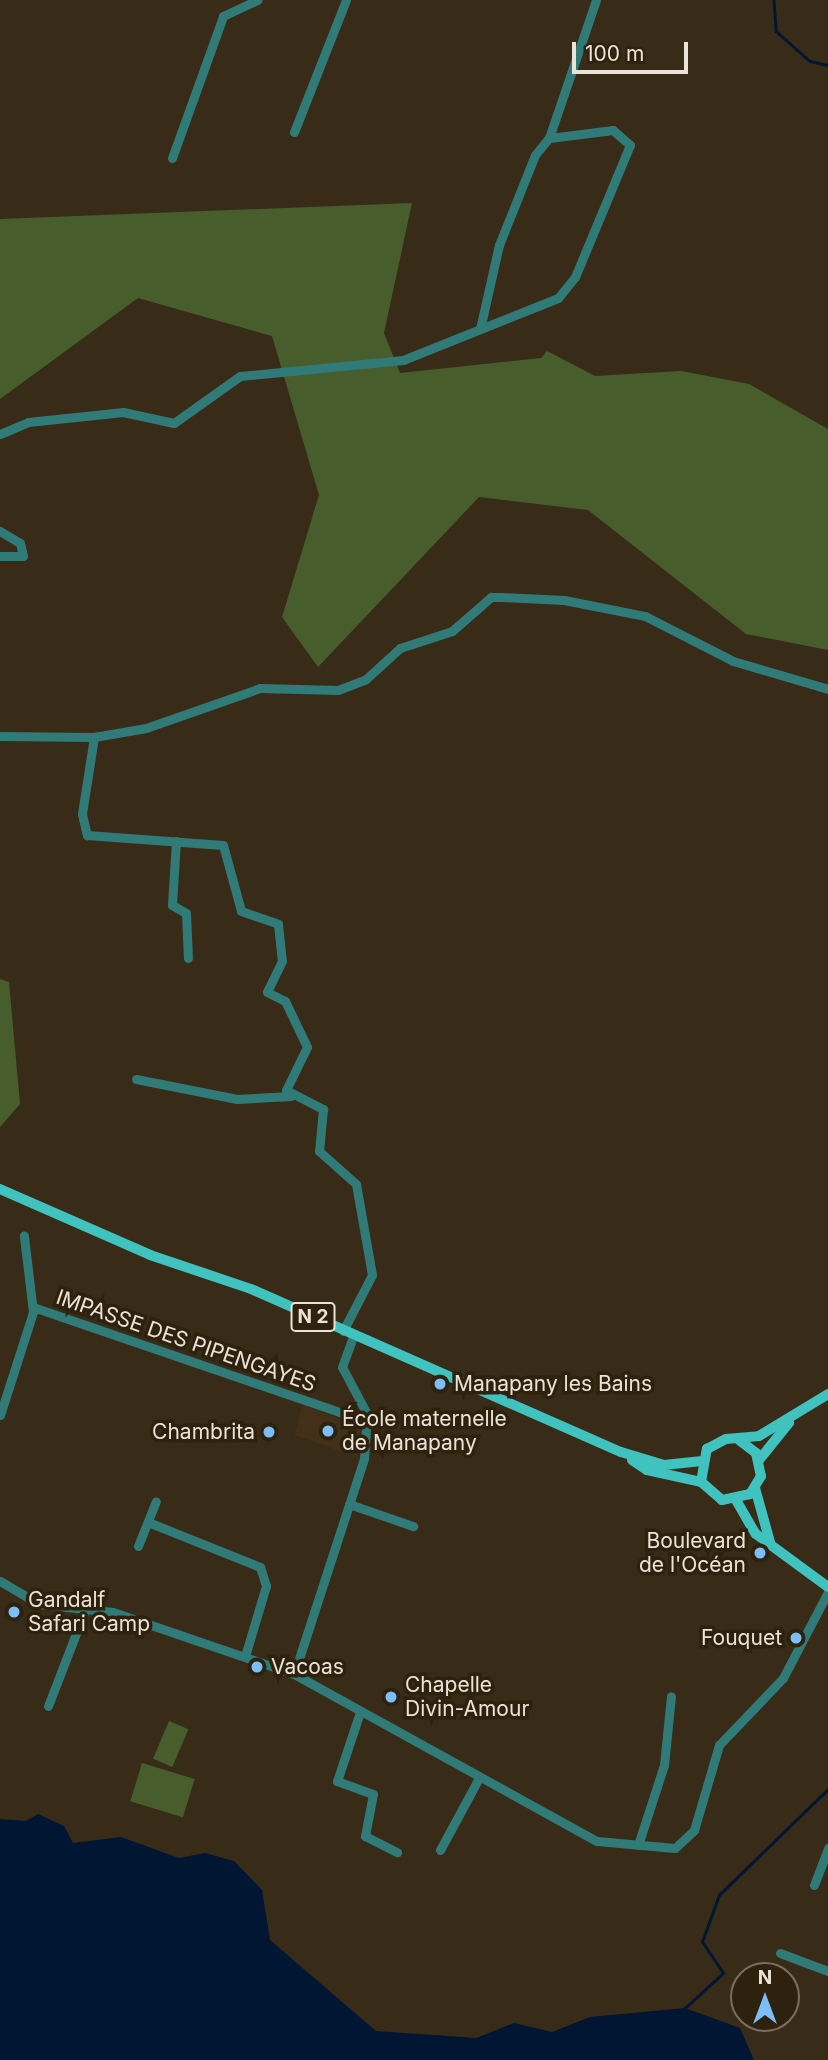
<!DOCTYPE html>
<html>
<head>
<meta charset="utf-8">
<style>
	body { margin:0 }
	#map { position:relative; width:828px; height:2060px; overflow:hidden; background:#382c19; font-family:Inter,sans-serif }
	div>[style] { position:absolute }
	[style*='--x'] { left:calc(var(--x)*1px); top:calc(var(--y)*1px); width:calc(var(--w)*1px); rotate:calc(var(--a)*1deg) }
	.built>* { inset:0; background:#423118 }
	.green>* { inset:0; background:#475e2c; transform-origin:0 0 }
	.water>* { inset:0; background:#011632 }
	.stream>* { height:2.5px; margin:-1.25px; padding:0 1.25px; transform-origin:1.25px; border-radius:1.25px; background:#011632 }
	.minor>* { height:9px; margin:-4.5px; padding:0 4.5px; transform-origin:4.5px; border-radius:4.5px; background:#307b78 }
	.major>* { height:10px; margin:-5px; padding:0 5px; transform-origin:5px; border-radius:5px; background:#40c2be }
	.dots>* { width:19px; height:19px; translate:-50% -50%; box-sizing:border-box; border:4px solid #2e220f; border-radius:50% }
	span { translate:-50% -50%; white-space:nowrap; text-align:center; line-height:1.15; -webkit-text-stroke:7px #2e220f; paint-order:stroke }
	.shield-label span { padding:2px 5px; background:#2e220f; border:2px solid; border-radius:5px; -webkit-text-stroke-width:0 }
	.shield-label { font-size:19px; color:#ebe3d7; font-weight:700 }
	.street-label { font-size:21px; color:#ebe3d7 }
	.poi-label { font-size:21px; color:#ebe3d7 }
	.left { translate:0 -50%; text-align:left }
	.right { translate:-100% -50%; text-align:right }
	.north { position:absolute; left:730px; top:1962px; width:70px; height:70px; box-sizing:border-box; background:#2e220f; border:2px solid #7a6f5f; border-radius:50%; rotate:0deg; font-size:19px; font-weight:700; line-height:28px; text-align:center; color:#ebe3d7 }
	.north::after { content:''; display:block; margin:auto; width:24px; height:32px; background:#7bbef8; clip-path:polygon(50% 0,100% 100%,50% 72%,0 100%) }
	.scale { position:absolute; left:572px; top:42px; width:116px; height:32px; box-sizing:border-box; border:4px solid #ebe3d7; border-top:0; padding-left:9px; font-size:21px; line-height:24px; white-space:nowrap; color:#ebe3d7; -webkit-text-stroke:5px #2e220f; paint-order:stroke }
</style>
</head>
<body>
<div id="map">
	<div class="built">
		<div style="clip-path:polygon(302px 1405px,361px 1427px,357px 1457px,295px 1435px)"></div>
	</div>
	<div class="green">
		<div style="clip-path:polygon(412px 203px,384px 333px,400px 373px,541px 358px,547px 351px,595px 376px,681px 371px,749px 384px,828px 429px,828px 650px,746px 634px,588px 510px,479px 497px,318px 667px,282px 617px,319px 495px,272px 336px,138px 298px,0 399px,0 219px)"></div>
		<div style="clip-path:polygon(0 979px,9px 982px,20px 1104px,0 1127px)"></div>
		<div style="left:169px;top:1721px;width:21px;height:41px;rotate:23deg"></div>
		<div style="left:142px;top:1763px;width:55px;height:40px;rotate:17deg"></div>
	</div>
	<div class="water">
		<div style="clip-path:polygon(38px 1814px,64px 1826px,73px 1843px,121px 1837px,179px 1858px,205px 1853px,234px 1861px,262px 1890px,270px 1940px,376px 2031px,476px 2038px,514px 2023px,552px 2032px,590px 2017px,685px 2008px,740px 2028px,754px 2060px,0 2060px,0 1819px,26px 1821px)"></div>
	</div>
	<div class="stream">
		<div style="--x:774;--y:0;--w:31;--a:86"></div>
		<div style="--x:776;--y:31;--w:45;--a:41.4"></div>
		<div style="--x:810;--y:61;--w:18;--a:13"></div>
		<div style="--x:685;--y:2008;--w:52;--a:-42.6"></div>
		<div style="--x:723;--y:1973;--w:37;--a:-124"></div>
		<div style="--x:702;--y:1942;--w:50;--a:-70.1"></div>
		<div style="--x:719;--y:1895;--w:152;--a:-44.2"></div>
	</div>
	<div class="minor">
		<div style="--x:294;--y:132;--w:142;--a:-68.5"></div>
		<div style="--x:172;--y:158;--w:151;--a:-70.2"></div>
		<div style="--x:223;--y:16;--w:38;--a:-25"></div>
		<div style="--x:480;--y:329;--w:86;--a:-77.3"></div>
		<div style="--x:499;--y:245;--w:97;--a:-68.2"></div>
		<div style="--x:535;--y:155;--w:22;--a:-51"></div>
		<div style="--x:0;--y:434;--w:30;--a:-23"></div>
		<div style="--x:28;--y:422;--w:96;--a:-6"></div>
		<div style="--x:123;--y:412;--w:52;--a:12.2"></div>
		<div style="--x:174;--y:423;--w:81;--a:-35.5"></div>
		<div style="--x:240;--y:376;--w:164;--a:-5.6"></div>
		<div style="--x:403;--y:360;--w:167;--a:-21.8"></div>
		<div style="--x:558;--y:298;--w:27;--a:-51"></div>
		<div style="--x:575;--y:277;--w:143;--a:-67.4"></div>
		<div style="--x:630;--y:145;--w:23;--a:-139"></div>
		<div style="--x:613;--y:130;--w:64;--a:172.9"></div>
		<div style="--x:549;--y:138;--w:146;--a:-71.2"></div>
		<div style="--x:0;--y:531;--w:23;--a:31"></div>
		<div style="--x:20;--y:543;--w:13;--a:77"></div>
		<div style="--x:23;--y:556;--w:23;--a:180"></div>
		<div style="--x:0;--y:736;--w:94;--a:0.6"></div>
		<div style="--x:94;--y:737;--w:53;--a:-9.8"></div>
		<div style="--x:146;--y:728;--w:121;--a:-19.3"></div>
		<div style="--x:260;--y:688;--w:78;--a:1.5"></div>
		<div style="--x:338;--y:690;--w:30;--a:-21"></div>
		<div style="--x:366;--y:679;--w:46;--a:-42.4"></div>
		<div style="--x:400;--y:648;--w:55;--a:-18.1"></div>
		<div style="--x:452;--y:631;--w:52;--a:-41.1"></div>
		<div style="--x:491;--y:597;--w:10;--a:0"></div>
		<div style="--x:501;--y:597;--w:63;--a:2.7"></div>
		<div style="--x:564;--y:600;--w:83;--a:11.2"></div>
		<div style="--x:645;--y:616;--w:99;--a:27.1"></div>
		<div style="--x:733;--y:661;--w:99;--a:16.4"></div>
		<div style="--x:94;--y:737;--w:78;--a:98.9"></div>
		<div style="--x:82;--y:814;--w:22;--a:77"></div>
		<div style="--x:87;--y:835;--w:136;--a:4.2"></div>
		<div style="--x:223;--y:845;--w:68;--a:74.7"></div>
		<div style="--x:241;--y:911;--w:39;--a:19"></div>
		<div style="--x:278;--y:924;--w:37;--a:84"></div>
		<div style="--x:282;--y:961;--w:34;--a:116"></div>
		<div style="--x:267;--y:992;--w:20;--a:27"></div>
		<div style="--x:285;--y:1001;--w:51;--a:64.4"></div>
		<div style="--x:307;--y:1047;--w:48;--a:116"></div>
		<div style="--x:286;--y:1090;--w:42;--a:27.2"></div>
		<div style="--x:323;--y:1109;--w:42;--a:95.4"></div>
		<div style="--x:319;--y:1151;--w:50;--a:41.7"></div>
		<div style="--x:356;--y:1184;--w:92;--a:80"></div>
		<div style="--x:372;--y:1275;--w:63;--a:117.4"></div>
		<div style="--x:176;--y:841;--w:64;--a:93.6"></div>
		<div style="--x:172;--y:905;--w:16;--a:30"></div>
		<div style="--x:186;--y:913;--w:45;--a:87.5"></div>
		<div style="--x:136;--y:1079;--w:103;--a:11.2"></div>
		<div style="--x:237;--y:1099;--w:54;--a:-3.2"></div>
		<div style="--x:33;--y:1307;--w:354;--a:18.9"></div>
		<div style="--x:0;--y:1415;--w:108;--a:-72.2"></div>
		<div style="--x:33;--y:1312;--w:77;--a:-96.8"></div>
		<div style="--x:349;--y:1504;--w:68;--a:19"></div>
		<div style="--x:148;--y:1522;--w:121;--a:21.9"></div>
		<div style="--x:260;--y:1567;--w:20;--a:72"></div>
		<div style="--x:266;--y:1586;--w:73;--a:106.7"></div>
		<div style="--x:138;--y:1546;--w:48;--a:-68.2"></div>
		<div style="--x:0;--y:1581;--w:45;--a:30.5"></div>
		<div style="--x:39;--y:1604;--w:74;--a:6.2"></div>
		<div style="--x:113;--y:1612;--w:191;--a:18.9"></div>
		<div style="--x:294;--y:1674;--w:346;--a:28.9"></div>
		<div style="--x:597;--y:1841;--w:78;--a:5.1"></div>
		<div style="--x:675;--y:1848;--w:26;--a:-43"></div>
		<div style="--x:694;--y:1830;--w:89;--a:-73.6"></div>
		<div style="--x:719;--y:1745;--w:93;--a:-46.3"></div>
		<div style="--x:783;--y:1678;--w:97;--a:-62.4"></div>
		<div style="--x:294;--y:1674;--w:227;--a:-72"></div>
		<div style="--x:364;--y:1458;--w:44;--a:-86.1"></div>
		<div style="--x:367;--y:1414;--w:53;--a:-118"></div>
		<div style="--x:342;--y:1367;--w:33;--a:-70"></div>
		<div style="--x:48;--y:1706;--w:103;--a:-68.9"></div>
		<div style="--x:360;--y:1712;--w:73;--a:108.4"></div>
		<div style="--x:337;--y:1781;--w:38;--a:20"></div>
		<div style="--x:373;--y:1794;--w:43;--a:100.8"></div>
		<div style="--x:365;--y:1836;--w:36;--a:27"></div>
		<div style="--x:638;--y:1845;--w:84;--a:-72"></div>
		<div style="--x:664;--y:1765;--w:69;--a:-84.2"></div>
		<div style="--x:440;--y:1850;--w:82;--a:-61.6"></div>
		<div style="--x:814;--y:1885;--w:40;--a:-69"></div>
		<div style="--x:780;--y:1953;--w:51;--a:20.6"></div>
	</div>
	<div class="major">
		<div style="--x:0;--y:1189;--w:164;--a:23.7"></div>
		<div style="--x:150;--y:1255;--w:107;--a:18.6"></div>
		<div style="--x:251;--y:1289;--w:404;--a:23.8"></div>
		<div style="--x:621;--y:1452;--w:45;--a:16.8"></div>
		<div style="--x:664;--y:1465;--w:36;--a:-6"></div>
		<div style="--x:739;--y:1440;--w:21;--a:37"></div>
		<div style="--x:756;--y:1453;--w:24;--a:78"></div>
		<div style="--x:761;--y:1476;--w:21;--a:121"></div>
		<div style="--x:750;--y:1494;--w:29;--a:168"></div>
		<div style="--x:722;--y:1500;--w:28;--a:-139"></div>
		<div style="--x:701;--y:1482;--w:34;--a:-80"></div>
		<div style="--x:707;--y:1449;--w:21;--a:-28"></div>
		<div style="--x:726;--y:1439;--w:33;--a:-5"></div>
		<div style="--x:759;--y:1436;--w:81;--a:-31.3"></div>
		<div style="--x:632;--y:1460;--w:18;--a:34"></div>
		<div style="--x:647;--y:1470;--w:55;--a:12.5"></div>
		<div style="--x:759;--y:1460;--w:48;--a:-51"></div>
		<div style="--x:755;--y:1488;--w:56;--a:74.5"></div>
		<div style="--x:736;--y:1500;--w:39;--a:60"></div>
		<div style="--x:756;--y:1534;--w:89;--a:36.4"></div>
	</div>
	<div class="dots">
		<div style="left:440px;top:1384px;background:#7bbef8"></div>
		<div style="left:328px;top:1431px;background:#7bbef8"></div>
		<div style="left:269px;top:1432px;background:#7bbef8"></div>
		<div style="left:760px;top:1553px;background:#7bbef8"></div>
		<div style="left:14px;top:1612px;background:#7bbef8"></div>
		<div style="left:796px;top:1638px;background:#7bbef8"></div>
		<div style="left:257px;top:1667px;background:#7bbef8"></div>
		<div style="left:391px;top:1697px;background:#7bbef8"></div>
	</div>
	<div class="shield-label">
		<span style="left:313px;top:1317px">N 2</span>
	</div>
	<div class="street-label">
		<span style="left:186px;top:1341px;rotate:19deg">IMPASSE DES PIPENGAYES</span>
	</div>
	<div class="poi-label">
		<span class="left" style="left:454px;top:1384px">Manapany les Bains</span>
		<span class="left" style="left:342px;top:1431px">École maternelle<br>de Manapany</span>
		<span class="right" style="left:255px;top:1432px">Chambrita</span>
		<span class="right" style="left:746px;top:1553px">Boulevard<br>de l'Océan</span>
		<span class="left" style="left:28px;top:1612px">Gandalf<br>Safari Camp</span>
		<span class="right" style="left:782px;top:1638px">Fouquet</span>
		<span class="left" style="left:271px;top:1667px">Vacoas</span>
		<span class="left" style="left:405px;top:1697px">Chapelle<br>Divin-Amour</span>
	</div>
	<div class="north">N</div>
	<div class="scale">100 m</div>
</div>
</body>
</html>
